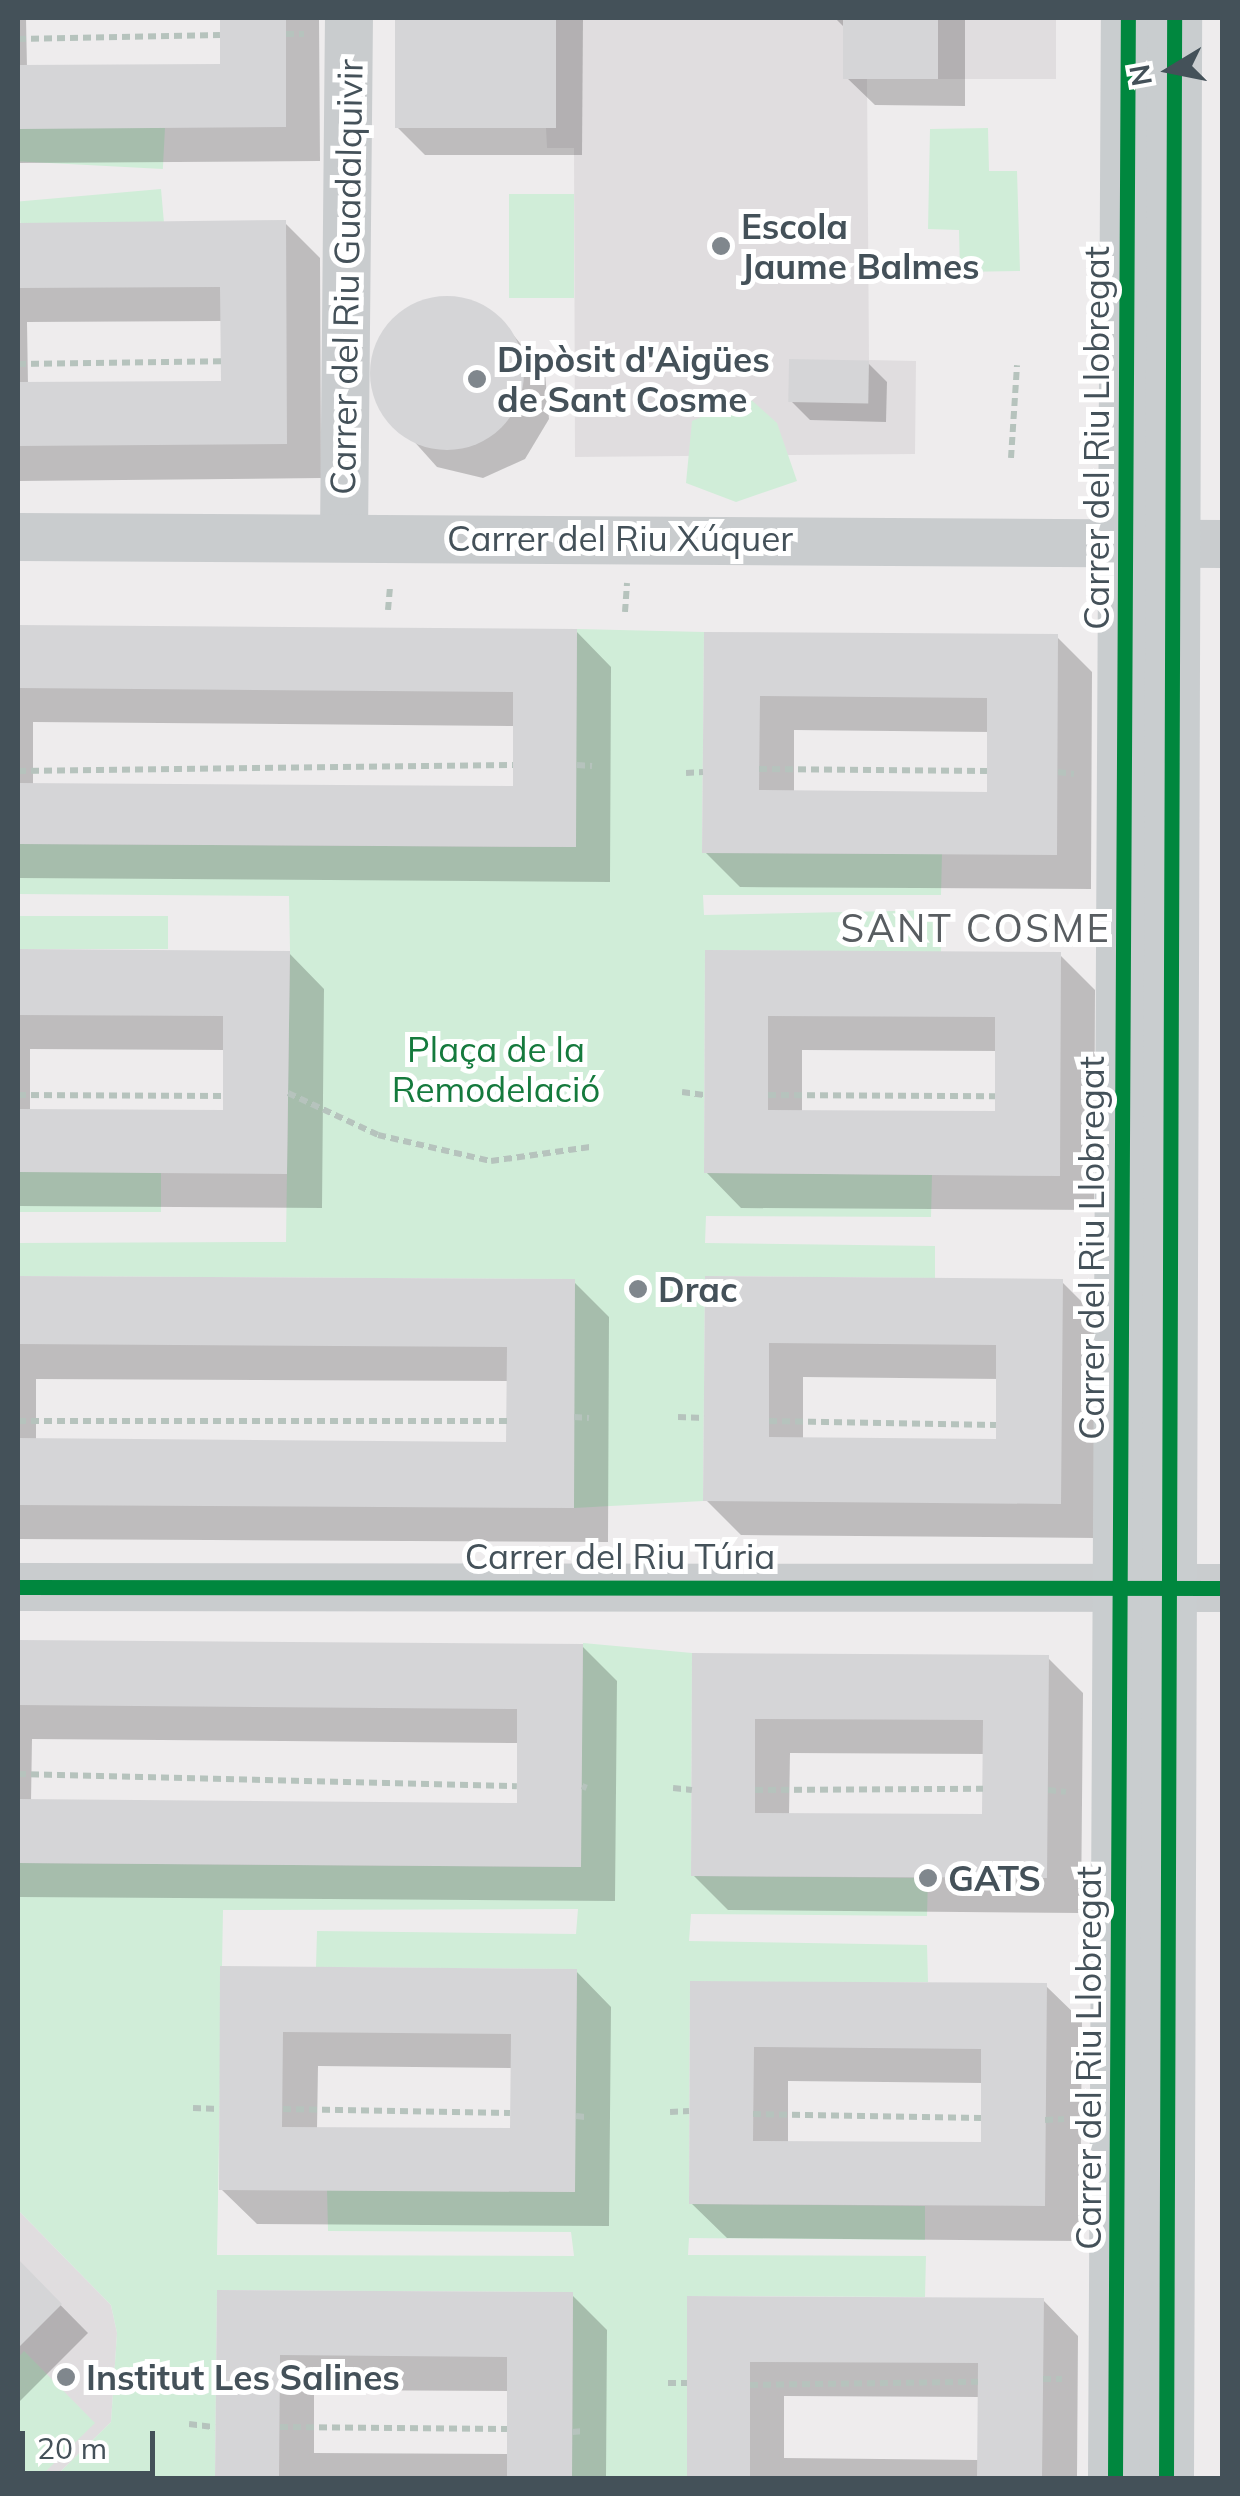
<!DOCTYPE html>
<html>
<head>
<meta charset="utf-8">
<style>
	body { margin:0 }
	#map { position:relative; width:1240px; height:2496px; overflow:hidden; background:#eeeced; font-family:Mulish,sans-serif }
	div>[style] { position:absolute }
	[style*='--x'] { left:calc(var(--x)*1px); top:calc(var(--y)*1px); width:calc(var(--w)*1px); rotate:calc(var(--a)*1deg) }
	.education>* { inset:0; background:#e0dddf }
	.green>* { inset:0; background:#d0edd8; transform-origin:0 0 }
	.shadow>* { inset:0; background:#0003 }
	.building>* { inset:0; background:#d5d5d7; transform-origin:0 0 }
	.round { border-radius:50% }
	.path>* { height:6px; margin-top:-3px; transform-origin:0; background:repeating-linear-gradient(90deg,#b6c3bd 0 8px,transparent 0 13px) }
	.street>* { height:48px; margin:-24px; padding:0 24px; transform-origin:24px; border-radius:24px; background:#c9ccce }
	.secondary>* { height:55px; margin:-27.5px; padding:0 27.5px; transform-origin:27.5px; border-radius:27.5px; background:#c9cdcf }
	.cycleway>* { height:15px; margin:-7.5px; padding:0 7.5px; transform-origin:7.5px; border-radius:7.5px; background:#00873e }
	.dots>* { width:28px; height:28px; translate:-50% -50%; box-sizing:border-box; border:5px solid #fff; border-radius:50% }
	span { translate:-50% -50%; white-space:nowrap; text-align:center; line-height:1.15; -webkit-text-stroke:10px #fff; paint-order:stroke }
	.poi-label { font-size:35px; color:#445159; font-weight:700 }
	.left { translate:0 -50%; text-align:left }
	.street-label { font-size:35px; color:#445159 }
	.park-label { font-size:35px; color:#157a3d }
	.neighbourhood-label { font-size:38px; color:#585d61; letter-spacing:2.5px }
	.frame { position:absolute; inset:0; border:20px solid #445159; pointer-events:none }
	.north { position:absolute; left:1120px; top:20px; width:100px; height:100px; -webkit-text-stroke:8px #fff; paint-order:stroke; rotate:260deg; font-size:28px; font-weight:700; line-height:40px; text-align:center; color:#445159 }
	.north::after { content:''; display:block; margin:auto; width:35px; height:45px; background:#445159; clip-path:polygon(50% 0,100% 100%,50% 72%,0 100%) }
	.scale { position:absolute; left:20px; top:2431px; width:135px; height:45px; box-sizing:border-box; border:5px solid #445159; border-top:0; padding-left:12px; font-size:30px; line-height:35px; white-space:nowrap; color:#445159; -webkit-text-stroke:8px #fff; paint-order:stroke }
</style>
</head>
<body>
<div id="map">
	<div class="education">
		<div style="clip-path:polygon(395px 18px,1056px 18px,1056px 79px,867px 79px,869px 360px,916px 361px,915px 454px,575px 457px,574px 148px,547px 148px,546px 128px,395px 128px)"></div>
		<div style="clip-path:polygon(18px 2210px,111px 2305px,117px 2333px,111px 2422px,54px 2478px,18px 2478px)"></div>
	</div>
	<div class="green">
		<div style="left:165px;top:128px;width:41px;height:147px;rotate:93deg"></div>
		<div style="clip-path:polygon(988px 128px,989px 171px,1017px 171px,1020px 271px,960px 272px,959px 230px,928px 229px,930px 129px)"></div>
		<div style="left:161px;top:189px;width:33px;height:143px;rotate:85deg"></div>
		<div style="left:509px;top:194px;width:65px;height:104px"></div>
		<div style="clip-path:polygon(748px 397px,777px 423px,797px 481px,736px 502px,686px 483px,692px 421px)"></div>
		<div style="clip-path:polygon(577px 629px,704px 632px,702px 853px,942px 854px,941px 895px,703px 895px,704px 915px,942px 910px,941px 952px,705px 950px,704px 1173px,932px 1175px,931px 1217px,706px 1216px,705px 1243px,935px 1246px,935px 1278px,705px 1276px,703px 1501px,574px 1508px,574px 1279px,18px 1276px,18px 1243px,286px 1242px,290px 951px,289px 896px,18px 894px,18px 844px,575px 847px)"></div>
		<div style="left:18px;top:916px;width:150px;height:33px"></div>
		<div style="left:18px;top:1172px;width:143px;height:40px"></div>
		<div style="clip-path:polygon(evenodd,583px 1643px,692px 1653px,691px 1876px,928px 1878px,927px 1916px,691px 1914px,689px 1941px,927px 1945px,928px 1982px,690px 1982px,689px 2204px,925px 2206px,925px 2240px,689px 2238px,688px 2255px,926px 2256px,925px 2297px,687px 2296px,687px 2478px,572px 2478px,573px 2292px,217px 2290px,215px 2478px,54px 2478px,111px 2422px,117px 2333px,111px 2305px,18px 2210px,18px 1863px,580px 1867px,583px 1643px,578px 1909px,576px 1934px,317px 1931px,316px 1967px,577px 1969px,574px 2192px,327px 2190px,328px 2231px,571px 2232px,574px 2256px,217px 2255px,223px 1910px,578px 1909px)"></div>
		<div style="clip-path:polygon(24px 2351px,95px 2423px,39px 2478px,18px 2478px,18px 2358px)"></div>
	</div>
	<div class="shadow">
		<div style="clip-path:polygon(18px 18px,26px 18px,27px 68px,223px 66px,222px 18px,319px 18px,320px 161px,18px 163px)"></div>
		<div style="clip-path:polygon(397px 18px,583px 18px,582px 155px,425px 155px,397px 127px)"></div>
		<div style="clip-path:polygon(835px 18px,965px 18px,965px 106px,875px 105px,847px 78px,846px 29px)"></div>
		<div style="clip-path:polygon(evenodd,285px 223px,320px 258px,321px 478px,18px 481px,18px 225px,285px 223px,223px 321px,224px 383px,28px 385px,27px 322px,223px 321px)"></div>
		<div style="clip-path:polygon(458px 299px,504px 324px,545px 373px,549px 419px,525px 459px,483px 478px,437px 467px,377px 400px,376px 353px,389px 326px,408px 309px)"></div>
		<div style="clip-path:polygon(868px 363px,887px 382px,886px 422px,810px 420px,791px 401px)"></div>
		<div style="clip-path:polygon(evenodd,18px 628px,576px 631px,611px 667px,610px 882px,18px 878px,18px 628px,33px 722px,516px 726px,516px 788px,33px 785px,33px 722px)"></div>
		<div style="clip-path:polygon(evenodd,706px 634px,1057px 637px,1092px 672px,1091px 889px,740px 887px,705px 852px,706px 634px,794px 730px,990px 732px,990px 794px,794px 793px,794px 730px)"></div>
		<div style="clip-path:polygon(evenodd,18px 952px,289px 953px,324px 989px,322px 1208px,18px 1206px,18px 952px,30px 1049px,226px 1050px,225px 1113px,30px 1111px,30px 1049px)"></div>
		<div style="clip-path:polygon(evenodd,707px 952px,1060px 955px,1095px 990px,1094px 1210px,741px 1208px,706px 1172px,707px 952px,802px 1050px,998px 1051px,997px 1114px,802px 1112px,802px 1050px)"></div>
		<div style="clip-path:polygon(evenodd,18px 1278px,574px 1282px,609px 1317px,608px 1542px,18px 1539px,18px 1278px,36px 1379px,509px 1381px,509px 1444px,36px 1441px,36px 1379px)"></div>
		<div style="clip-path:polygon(evenodd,707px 1279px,1062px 1282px,1097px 1317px,1096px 1538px,741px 1535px,706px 1500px,707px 1279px,803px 1377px,999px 1379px,999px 1441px,803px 1440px,803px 1377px)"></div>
		<div style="clip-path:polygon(evenodd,18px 1642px,582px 1646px,617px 1681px,615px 1901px,18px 1897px,18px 1642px,32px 1739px,519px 1743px,519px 1805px,31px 1802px,32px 1739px)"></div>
		<div style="clip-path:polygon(evenodd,694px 1656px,1048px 1658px,1083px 1693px,1081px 1913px,728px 1910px,693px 1875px,694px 1656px,790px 1753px,985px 1754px,985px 1817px,789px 1816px,790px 1753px)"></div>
		<div style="clip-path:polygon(evenodd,222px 1969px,576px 1971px,611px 2007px,609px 2226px,257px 2224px,221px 2189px,222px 1969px,318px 2066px,513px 2068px,512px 2131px,317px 2129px,318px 2066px)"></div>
		<div style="clip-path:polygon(evenodd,693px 1984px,1046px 1986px,1082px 2021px,1080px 2241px,727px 2238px,691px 2203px,693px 1984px,788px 2081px,983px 2083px,983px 2145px,788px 2144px,788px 2081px)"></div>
		<div style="clip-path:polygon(18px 2262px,88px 2333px,18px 2403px)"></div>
		<div style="clip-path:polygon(evenodd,219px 2292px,572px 2295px,607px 2330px,606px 2478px,218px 2478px,219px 2292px,314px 2390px,510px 2391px,509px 2454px,314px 2453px,314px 2390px)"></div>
		<div style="clip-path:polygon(evenodd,689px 2298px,1043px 2300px,1078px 2336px,1077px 2478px,690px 2478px,689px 2298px,784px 2396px,980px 2397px,980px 2460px,784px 2458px,784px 2396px)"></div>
	</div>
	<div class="building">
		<div style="clip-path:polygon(220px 18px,286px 18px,286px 127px,18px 129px,18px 65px,220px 64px)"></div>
		<div style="left:395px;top:18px;width:161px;height:110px"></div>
		<div style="left:843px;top:18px;width:95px;height:61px"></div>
		<div style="clip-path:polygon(286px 220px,287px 444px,18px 446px,18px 382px,221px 381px,220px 287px,18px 288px,18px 223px)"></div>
		<div class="round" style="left:370px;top:296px;width:154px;height:154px"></div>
		<div style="left:789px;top:359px;width:80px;height:43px;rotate:1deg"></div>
		<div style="clip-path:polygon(18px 625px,577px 629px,576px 847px,18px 844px,18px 783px,513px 786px,513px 692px,18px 688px)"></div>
		<div style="clip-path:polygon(evenodd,704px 632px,1058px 634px,1057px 855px,702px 853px,704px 632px,760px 696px,987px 698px,987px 792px,759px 790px,760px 696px)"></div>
		<div style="clip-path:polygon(18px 949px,290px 951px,287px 1174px,18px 1172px,18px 1109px,223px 1110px,223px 1016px,18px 1015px)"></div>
		<div style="clip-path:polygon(evenodd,705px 950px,1061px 952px,1060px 1176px,704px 1173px,705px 950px,768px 1016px,995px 1017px,995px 1111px,768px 1110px,768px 1016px)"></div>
		<div style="clip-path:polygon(18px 1276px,575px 1279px,574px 1508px,18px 1505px,18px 1438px,506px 1442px,507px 1347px,18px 1344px)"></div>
		<div style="clip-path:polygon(evenodd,705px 1276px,1063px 1279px,1061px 1504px,703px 1501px,705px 1276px,769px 1343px,996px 1345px,996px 1439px,769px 1437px,769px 1343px)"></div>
		<div style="clip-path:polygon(18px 1640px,583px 1644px,581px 1867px,18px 1863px,18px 1799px,517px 1803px,517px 1709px,18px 1705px)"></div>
		<div style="clip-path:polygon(evenodd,692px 1653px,1049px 1655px,1047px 1878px,691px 1876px,692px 1653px,755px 1719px,983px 1720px,982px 1814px,755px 1813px,755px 1719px)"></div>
		<div style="clip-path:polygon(evenodd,220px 1966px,577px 1969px,575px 2192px,219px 2190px,220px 1966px,283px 2032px,511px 2034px,510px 2128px,282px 2127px,283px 2032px)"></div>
		<div style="clip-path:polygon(evenodd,690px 1981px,1047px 1983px,1045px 2206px,689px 2204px,690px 1981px,754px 2047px,981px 2049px,981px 2142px,753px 2141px,754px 2047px)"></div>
		<div style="clip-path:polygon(18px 2259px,62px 2304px,18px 2348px)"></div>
		<div style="clip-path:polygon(217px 2290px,573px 2292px,572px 2478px,507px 2478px,507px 2357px,280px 2355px,279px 2478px,215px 2478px)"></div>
		<div style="clip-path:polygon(687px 2296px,1044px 2298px,1042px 2478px,977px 2478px,978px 2363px,750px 2362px,750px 2478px,687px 2478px)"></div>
	</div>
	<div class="path">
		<div style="--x:286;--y:34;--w:18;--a:0"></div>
		<div style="--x:18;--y:39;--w:202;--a:-1.1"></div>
		<div style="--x:18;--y:364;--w:203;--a:-0.8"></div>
		<div style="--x:1011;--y:458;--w:93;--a:-86.3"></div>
		<div style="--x:388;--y:610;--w:25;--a:-85"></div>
		<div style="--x:625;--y:612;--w:29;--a:-86"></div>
		<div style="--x:577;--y:765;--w:15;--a:4"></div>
		<div style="--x:759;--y:769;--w:228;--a:0.5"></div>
		<div style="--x:18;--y:771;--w:495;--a:-0.7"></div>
		<div style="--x:1058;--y:772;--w:16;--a:7"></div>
		<div style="--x:686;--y:773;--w:17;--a:-3"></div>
		<div style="--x:682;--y:1092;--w:22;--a:8"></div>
		<div style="--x:288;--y:1093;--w:99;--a:25"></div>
		<div style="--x:378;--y:1135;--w:116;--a:13"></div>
		<div style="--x:491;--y:1161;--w:100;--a:-8"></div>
		<div style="--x:18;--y:1095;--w:205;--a:0.3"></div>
		<div style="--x:768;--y:1095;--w:227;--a:0.3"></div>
		<div style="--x:574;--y:1417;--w:15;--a:4"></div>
		<div style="--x:678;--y:1417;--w:26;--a:2"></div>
		<div style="--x:18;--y:1421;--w:489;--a:0"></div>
		<div style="--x:769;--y:1421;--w:227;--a:1"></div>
		<div style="--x:18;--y:1774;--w:499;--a:1.4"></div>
		<div style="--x:582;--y:1786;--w:5;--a:22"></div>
		<div style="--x:673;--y:1788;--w:19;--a:6"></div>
		<div style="--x:755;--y:1790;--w:228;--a:-0.3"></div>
		<div style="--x:1048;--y:1790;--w:18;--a:6"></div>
		<div style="--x:193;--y:2108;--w:26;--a:2"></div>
		<div style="--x:283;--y:2109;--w:227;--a:1"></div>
		<div style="--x:670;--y:2112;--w:19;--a:-3"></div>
		<div style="--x:753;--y:2114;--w:228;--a:1"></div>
		<div style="--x:576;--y:2116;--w:9;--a:6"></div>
		<div style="--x:1045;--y:2120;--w:19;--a:-3"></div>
		<div style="--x:1043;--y:2379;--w:19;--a:0"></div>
		<div style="--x:668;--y:2383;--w:19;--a:0"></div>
		<div style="--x:750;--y:2385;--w:228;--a:-0.8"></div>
		<div style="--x:189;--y:2424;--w:26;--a:7"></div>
		<div style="--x:280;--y:2427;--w:227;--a:0.5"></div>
		<div style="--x:572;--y:2432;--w:12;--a:-5"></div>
	</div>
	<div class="street">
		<div style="--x:344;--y:536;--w:518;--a:-89.45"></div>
		<div style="--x:18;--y:537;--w:1204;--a:0.33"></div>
		<div style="--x:18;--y:1587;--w:1204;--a:0.05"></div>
	</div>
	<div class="secondary">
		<div style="--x:1115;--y:2478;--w:2460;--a:-89.7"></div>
		<div style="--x:1166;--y:2478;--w:2460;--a:-89.81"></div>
	</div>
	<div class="cycleway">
		<div style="--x:18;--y:1587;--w:1204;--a:0.05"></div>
		<div style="--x:1115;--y:2478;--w:2460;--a:-89.7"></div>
		<div style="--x:1166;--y:2478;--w:2460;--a:-89.81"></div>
	</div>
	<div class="dots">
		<div style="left:721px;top:246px;background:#80878d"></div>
		<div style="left:477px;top:379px;background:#80878d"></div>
		<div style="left:638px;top:1289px;background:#80878d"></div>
		<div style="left:928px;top:1878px;background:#80878d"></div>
		<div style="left:66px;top:2377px;background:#80878d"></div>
	</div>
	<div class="poi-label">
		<span class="left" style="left:741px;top:246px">Escola<br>Jaume Balmes</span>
		<span class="left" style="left:497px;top:379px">Dipòsit d'Aigües<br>de Sant Cosme</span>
		<span class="left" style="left:658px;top:1289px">Drac</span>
		<span class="left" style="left:948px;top:1878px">GATS</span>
		<span class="left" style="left:86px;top:2377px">Institut Les Salines</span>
	</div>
	<div class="street-label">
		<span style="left:346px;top:277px;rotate:-89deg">Carrer del Riu Guadalquivir</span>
		<span style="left:1096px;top:438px;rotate:-90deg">Carrer del Riu Llobregat</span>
		<span style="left:620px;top:538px">Carrer del Riu Xúquer</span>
		<span style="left:1091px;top:1248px;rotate:-90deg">Carrer del Riu Llobregat</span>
		<span style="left:620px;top:1556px">Carrer del Riu Túria</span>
		<span style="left:1088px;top:2058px;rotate:-90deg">Carrer del Riu Llobregat</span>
	</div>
	<div class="park-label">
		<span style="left:496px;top:1069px">Plaça de la<br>Remodelació</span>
	</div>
	<div class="neighbourhood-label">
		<span style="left:976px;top:929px">SANT COSME</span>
	</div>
	<div class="frame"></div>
	<div class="north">N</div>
	<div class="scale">20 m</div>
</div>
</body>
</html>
